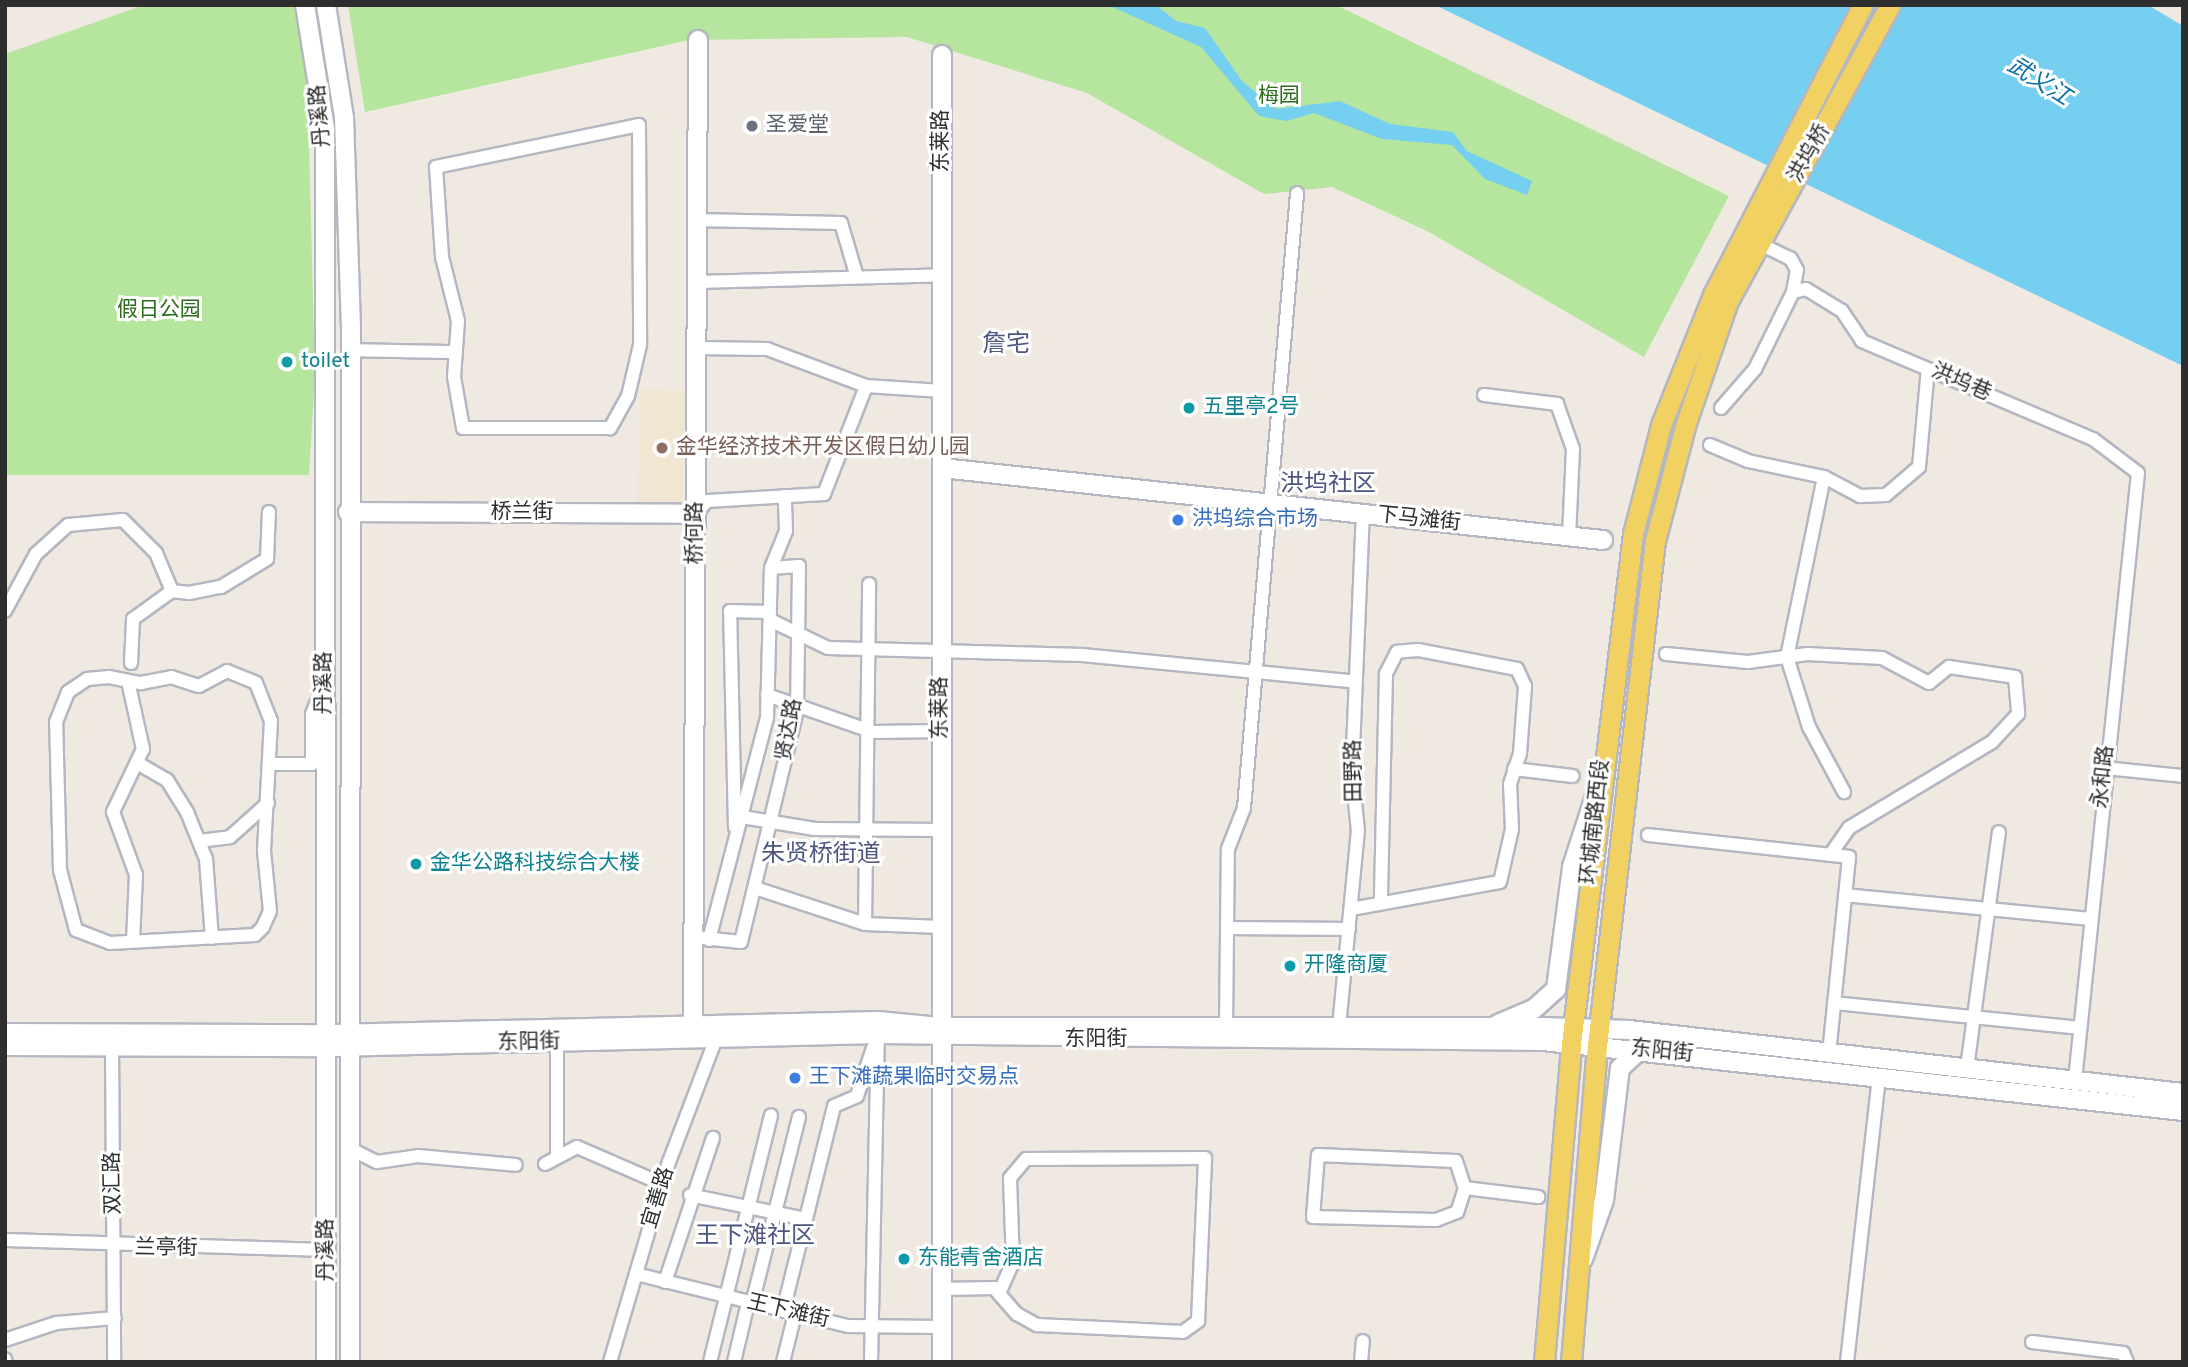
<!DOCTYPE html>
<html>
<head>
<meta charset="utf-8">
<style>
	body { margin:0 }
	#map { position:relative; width:2188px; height:1367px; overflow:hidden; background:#efe9e1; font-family:Overpass,"Noto Sans SC",sans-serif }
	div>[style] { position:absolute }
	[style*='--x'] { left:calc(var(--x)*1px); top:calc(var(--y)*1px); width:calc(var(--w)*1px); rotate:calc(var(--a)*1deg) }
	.education>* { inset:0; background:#f0e6d1; transform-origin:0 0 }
	.green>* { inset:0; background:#b6e59e }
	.water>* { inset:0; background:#75cff0 }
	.roads { filter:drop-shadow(2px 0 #b4b7c1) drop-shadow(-2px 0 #b4b7c1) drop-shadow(0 2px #b4b7c1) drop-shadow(0 -2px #b4b7c1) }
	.street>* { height:12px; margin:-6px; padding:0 6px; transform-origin:6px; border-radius:6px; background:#fff }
	.secondary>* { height:18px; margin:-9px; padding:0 9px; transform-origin:9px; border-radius:9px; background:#fff }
	.primary>* { height:19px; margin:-9.5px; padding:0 9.5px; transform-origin:9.5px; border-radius:9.5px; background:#f2d163 }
	.dots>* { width:19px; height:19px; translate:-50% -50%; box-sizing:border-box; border:4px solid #fff; border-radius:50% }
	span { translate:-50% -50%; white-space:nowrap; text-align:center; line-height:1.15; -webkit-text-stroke:6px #fff; paint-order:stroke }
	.park-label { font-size:21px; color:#2c6e1b }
	.street-label { font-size:21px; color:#2e2e2e }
	.worship-label { font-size:21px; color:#5b616d }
	.left { translate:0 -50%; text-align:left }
	.culture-label { font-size:21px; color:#0d838f }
	.education-label { font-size:21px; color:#785e54 }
	.shop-label { font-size:21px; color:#366cbe }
	.water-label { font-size:23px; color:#0d6fa3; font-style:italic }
	.quarter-label { font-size:24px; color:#4d5680 }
	.frame { position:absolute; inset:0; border:7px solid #2e2e2e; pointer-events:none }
</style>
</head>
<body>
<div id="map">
	<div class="education">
		<div style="left:640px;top:390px;width:45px;height:115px;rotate:1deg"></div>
	</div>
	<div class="green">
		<div style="clip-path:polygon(144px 5px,293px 5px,307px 68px,315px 375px,309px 475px,5px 475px,5px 54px)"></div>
		<div style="clip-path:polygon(348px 5px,1336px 5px,1729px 196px,1644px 357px,1427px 231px,1332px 187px,1264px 194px,1087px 93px,907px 37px,689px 40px,365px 112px)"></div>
	</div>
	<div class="water">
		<div style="clip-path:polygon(1108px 5px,1156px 5px,1176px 21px,1205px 28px,1242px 81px,1276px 109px,1340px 101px,1390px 124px,1453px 132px,1467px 151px,1532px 181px,1527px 195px,1485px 179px,1452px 145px,1382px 139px,1314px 113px,1286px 121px,1259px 116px,1201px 47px)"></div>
		<div style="clip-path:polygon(1435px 5px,2148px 5px,2183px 26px,2183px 366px)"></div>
	</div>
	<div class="roads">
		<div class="street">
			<div style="--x:639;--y:125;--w:220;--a:89.7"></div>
			<div style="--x:640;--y:345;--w:52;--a:103.2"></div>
			<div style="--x:628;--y:396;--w:37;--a:119"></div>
			<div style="--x:610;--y:428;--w:147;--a:180"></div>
			<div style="--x:463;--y:428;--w:52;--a:-100"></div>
			<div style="--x:454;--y:377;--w:56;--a:-85.9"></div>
			<div style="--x:458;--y:321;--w:66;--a:-104"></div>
			<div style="--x:442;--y:257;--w:90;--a:-93.8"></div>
			<div style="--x:436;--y:167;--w:207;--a:-11.7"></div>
			<div style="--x:697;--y:220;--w:144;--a:1.2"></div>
			<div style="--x:841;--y:223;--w:56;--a:73.5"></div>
			<div style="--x:697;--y:282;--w:246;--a:-1.6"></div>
			<div style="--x:1793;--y:292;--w:13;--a:-13"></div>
			<div style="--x:1806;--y:289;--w:42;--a:31.4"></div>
			<div style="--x:1842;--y:311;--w:36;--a:56"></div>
			<div style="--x:1862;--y:341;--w:251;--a:23"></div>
			<div style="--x:2093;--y:439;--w:56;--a:37.1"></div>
			<div style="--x:2138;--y:473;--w:611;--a:95.92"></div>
			<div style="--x:697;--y:348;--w:70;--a:0.8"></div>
			<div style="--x:767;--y:349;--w:106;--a:20.5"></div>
			<div style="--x:866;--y:386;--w:76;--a:3.8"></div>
			<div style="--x:350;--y:350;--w:106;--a:1.1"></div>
			<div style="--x:1484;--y:395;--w:74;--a:7"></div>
			<div style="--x:1557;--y:404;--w:48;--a:70.4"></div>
			<div style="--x:1573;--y:449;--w:88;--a:92.6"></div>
			<div style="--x:1721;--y:408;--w:52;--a:-48.9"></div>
			<div style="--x:1755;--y:369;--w:86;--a:-63.7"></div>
			<div style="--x:1793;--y:292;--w:22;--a:-80"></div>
			<div style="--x:1797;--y:270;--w:13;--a:-119"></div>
			<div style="--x:1791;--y:259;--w:34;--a:-154"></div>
			<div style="--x:1710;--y:445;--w:41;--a:22.8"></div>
			<div style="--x:1748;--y:461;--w:78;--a:11.9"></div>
			<div style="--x:1824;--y:477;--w:41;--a:27.8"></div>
			<div style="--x:1860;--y:496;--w:26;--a:-2"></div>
			<div style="--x:1886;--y:495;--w:43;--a:-40.3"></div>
			<div style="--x:1919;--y:467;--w:98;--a:-84.8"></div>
			<div style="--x:1824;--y:477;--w:184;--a:101.6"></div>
			<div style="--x:1787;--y:657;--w:73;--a:72.6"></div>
			<div style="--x:1809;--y:727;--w:74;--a:61.7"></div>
			<div style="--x:696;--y:514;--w:17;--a:-50"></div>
			<div style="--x:707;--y:501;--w:117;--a:-3.4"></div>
			<div style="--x:824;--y:494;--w:116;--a:-68.7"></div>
			<div style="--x:5;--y:611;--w:65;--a:-61.5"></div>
			<div style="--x:36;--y:554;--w:43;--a:-42.2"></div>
			<div style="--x:68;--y:525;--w:55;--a:-5.2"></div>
			<div style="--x:123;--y:520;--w:47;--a:45"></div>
			<div style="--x:156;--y:553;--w:41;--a:67.2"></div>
			<div style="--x:172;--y:591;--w:17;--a:7"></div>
			<div style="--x:189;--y:593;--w:33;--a:-11"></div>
			<div style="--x:221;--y:587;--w:54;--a:-31.3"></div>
			<div style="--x:267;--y:559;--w:47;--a:-87.6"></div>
			<div style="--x:770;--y:620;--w:64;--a:25.8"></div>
			<div style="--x:828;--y:648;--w:255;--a:1.6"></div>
			<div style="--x:1083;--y:655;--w:274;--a:5.6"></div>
			<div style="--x:1666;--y:654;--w:82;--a:5.6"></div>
			<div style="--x:1748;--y:662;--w:60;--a:-7.7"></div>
			<div style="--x:1807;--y:654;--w:75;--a:3.1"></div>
			<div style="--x:1882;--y:658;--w:53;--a:28"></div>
			<div style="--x:1929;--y:683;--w:26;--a:-39"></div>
			<div style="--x:1949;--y:667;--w:67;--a:8.6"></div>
			<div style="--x:2015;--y:677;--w:37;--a:85"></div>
			<div style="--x:2018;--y:714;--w:38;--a:133"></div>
			<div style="--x:1992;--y:742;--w:167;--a:149"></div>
			<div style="--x:1849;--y:828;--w:33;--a:125"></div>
			<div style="--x:131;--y:663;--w:44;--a:-87.4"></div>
			<div style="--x:133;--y:619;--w:48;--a:-35.7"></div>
			<div style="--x:227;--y:671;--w:31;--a:22"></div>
			<div style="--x:256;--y:683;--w:41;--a:68.5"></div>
			<div style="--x:271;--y:721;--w:130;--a:93.1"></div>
			<div style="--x:264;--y:851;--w:60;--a:84.3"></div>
			<div style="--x:270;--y:911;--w:17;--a:114"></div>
			<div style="--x:263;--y:927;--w:11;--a:135"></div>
			<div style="--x:255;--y:935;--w:145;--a:176.8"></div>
			<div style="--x:110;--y:943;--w:36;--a:-159"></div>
			<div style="--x:76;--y:930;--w:62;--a:-104.9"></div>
			<div style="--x:60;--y:870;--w:148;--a:-91.5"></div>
			<div style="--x:56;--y:722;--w:32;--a:-68"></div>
			<div style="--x:68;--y:692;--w:23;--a:-34"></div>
			<div style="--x:87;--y:679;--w:22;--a:-5"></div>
			<div style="--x:109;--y:677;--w:33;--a:11"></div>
			<div style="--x:141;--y:683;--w:31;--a:-11"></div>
			<div style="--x:171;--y:677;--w:29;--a:18"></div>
			<div style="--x:199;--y:686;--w:32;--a:-28"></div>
			<div style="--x:128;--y:681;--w:70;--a:77.6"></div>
			<div style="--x:143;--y:749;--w:70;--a:115.5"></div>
			<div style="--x:113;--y:812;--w:67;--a:69.9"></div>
			<div style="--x:136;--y:875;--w:65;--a:92.6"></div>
			<div style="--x:767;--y:695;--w:112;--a:19.2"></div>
			<div style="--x:873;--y:732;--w:68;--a:-0.8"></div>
			<div style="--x:139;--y:764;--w:32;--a:30"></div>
			<div style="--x:167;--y:780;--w:38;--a:58"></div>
			<div style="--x:187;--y:812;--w:51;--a:68"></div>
			<div style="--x:206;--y:859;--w:79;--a:85.7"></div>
			<div style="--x:270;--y:764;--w:42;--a:0"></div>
			<div style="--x:312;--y:764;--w:50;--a:-90"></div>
			<div style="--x:312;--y:714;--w:29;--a:-68"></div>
			<div style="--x:2105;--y:768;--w:78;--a:5.9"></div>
			<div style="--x:1514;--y:769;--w:59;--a:6.8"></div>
			<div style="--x:742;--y:817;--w:74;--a:9.3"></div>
			<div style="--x:815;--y:829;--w:126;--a:0.5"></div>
			<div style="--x:735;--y:827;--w:216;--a:-91.3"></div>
			<div style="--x:730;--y:611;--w:40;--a:1.4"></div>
			<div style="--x:1648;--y:835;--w:202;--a:6.2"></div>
			<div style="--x:1849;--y:857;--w:197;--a:95.8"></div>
			<div style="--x:199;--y:841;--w:31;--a:-7"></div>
			<div style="--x:230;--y:837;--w:51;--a:-41.8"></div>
			<div style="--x:755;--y:888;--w:116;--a:18.1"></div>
			<div style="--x:865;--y:924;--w:76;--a:2.3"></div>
			<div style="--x:1845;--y:895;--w:246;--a:5.6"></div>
			<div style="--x:1351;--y:909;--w:151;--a:-10.3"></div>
			<div style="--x:1500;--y:882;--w:54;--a:-77.2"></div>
			<div style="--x:1512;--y:829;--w:45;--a:-92.5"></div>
			<div style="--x:1510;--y:784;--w:33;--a:-72"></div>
			<div style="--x:1520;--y:753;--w:67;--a:-85.7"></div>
			<div style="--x:1525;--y:686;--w:19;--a:-115"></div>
			<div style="--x:1517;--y:669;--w:101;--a:-169.1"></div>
			<div style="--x:1418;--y:650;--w:21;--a:175"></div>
			<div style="--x:1397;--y:652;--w:25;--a:117"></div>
			<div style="--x:1386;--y:674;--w:229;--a:91.3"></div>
			<div style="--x:865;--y:924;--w:340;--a:-89.3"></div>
			<div style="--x:1227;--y:928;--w:122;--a:0.5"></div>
			<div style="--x:694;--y:937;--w:47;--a:6.1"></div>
			<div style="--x:741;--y:942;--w:238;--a:-76.4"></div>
			<div style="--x:797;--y:711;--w:145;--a:-89.2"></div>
			<div style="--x:799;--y:566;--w:28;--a:176"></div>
			<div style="--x:771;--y:568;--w:40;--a:-68"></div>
			<div style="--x:786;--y:531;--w:35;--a:-92"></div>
			<div style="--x:709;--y:940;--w:229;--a:-75.4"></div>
			<div style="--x:767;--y:718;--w:150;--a:-88.5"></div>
			<div style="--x:1834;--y:1003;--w:247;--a:5.8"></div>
			<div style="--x:1226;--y:1027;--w:178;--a:-89.4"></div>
			<div style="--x:1228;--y:849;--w:44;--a:-68.7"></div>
			<div style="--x:1244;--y:808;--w:617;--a:-85.07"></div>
			<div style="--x:1339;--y:1027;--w:197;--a:-84.5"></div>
			<div style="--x:1358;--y:831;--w:58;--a:-95.9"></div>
			<div style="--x:1352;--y:773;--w:259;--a:-87.6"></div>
			<div style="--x:557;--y:1042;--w:115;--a:90"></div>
			<div style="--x:112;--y:1047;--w:315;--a:89.6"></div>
			<div style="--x:1967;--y:1068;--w:238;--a:-82.3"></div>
			<div style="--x:351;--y:1149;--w:29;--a:27"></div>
			<div style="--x:377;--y:1162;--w:41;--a:-8.3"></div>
			<div style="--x:418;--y:1156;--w:98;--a:5.2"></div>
			<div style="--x:545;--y:1164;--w:36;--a:-28"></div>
			<div style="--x:577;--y:1147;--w:93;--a:23.5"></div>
			<div style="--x:1465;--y:1188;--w:25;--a:108"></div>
			<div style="--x:1457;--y:1212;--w:22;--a:159"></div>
			<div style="--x:1436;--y:1220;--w:123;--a:-178.6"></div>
			<div style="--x:1313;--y:1217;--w:62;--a:-85.4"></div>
			<div style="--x:1318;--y:1155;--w:138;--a:2.5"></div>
			<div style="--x:1456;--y:1161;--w:28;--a:72"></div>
			<div style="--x:1465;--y:1188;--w:74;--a:7"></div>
			<div style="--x:690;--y:1195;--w:118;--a:11.7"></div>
			<div style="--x:5;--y:1240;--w:322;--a:1.8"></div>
			<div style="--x:636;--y:1274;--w:218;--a:13.8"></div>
			<div style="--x:848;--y:1326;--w:94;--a:0.6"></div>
			<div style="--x:665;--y:1282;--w:152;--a:-71.6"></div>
			<div style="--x:942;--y:1289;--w:52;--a:-1.1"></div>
			<div style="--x:994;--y:1288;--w:35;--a:49"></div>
			<div style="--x:1017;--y:1314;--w:23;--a:29"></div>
			<div style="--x:1037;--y:1325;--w:146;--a:2.7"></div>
			<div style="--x:1183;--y:1332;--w:19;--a:-36"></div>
			<div style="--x:1198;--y:1321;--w:163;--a:-87.5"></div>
			<div style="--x:1205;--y:1158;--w:179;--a:179.7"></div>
			<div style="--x:1026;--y:1159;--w:25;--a:130"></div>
			<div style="--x:1010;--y:1178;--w:84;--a:88"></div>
			<div style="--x:1013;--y:1262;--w:34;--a:114"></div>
			<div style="--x:752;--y:1304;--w:193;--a:-75.9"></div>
			<div style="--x:783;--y:1311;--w:211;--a:-76"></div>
			<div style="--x:834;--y:1106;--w:25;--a:-23"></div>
			<div style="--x:857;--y:1096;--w:51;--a:-71.6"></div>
			<div style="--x:5;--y:1340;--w:54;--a:-18.4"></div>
			<div style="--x:56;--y:1323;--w:59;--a:-4.8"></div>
			<div style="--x:2032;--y:1342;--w:92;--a:6.9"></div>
			<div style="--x:2123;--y:1353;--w:10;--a:66"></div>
			<div style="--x:5;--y:1359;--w:3;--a:72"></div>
			<div style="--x:610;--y:1362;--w:209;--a:-73.6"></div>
			<div style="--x:669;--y:1162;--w:133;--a:-69.2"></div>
			<div style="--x:710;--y:1362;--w:254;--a:-76.1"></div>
			<div style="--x:734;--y:1362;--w:61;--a:-76.7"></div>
			<div style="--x:783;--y:1362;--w:49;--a:-76"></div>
			<div style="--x:871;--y:1362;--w:328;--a:-88.8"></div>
			<div style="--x:1361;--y:1362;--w:21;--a:-85"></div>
			<div style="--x:1847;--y:1362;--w:287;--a:-83.6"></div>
		</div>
		<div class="secondary">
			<div style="--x:305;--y:5;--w:126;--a:80.8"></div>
			<div style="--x:325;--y:129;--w:1233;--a:89.95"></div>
			<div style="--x:326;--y:5;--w:113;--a:80.9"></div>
			<div style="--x:344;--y:117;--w:212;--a:88.1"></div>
			<div style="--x:351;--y:329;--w:1033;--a:90.06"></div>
			<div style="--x:942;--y:55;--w:1307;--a:90"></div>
			<div style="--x:942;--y:468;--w:665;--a:6.22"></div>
			<div style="--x:348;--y:512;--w:348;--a:0.3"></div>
			<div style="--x:1498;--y:1024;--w:39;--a:-23"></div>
			<div style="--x:1534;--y:1009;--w:30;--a:-42"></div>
			<div style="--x:1556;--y:989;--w:123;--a:-82.5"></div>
			<div style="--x:1572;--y:867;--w:78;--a:-72"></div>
			<div style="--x:693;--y:1025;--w:985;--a:-89.71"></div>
			<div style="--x:5;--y:1033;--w:329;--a:0.2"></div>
			<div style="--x:334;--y:1034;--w:544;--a:-1.37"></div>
			<div style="--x:878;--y:1021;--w:62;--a:5.5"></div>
			<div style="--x:940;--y:1027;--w:604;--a:0"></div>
			<div style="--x:1544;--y:1027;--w:85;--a:2"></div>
			<div style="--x:1629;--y:1030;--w:558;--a:6.49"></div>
			<div style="--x:5;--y:1046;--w:329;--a:0.2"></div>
			<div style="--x:334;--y:1047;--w:544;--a:-1.37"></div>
			<div style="--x:878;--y:1034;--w:665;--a:0.6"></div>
			<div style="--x:1543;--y:1041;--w:644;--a:6.24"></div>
			<div style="--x:1583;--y:1259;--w:63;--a:-70.4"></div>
			<div style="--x:1604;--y:1200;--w:133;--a:-83.1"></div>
			<div style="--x:1620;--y:1068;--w:27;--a:-42"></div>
		</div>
		<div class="primary">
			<div style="--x:1544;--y:1362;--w:319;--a:-85.1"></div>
			<div style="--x:1571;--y:1044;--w:514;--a:-83.07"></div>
			<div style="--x:1633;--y:534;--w:113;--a:-75.6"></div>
			<div style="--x:1661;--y:425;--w:140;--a:-68.2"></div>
			<div style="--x:1713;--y:295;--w:326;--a:-62.7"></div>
			<div style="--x:1571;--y:1362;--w:317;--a:-85.3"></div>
			<div style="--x:1597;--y:1046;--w:508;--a:-83.45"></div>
			<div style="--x:1655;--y:541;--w:122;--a:-75.3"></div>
			<div style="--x:1686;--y:423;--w:129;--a:-71"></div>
			<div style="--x:1728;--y:301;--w:337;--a:-61.3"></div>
		</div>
	</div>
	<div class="dots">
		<div style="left:752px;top:126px;background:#6b7280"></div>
		<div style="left:287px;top:362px;background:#0f9aa8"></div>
		<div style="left:1189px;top:408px;background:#0f9aa8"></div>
		<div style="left:662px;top:448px;background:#8d6e63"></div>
		<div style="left:1178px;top:520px;background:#3f7fe0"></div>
		<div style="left:416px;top:864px;background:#0f9aa8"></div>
		<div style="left:1290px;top:966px;background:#0f9aa8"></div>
		<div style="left:795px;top:1078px;background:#3f7fe0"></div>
		<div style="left:904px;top:1259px;background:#0f9aa8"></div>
	</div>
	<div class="park-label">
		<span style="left:1279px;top:97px">梅园</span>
		<span style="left:159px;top:311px">假日公园</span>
	</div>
	<div class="street-label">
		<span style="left:321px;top:116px;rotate:-95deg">丹溪路</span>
		<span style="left:942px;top:141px;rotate:-90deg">东莱路</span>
		<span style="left:1810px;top:154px;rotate:-61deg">洪坞桥</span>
		<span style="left:1961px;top:383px;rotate:23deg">洪坞巷</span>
		<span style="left:522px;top:513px">桥兰街</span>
		<span style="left:1419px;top:520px;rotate:6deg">下马滩街</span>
		<span style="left:696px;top:533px;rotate:-90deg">桥何路</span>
		<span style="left:325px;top:683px;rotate:-90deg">丹溪路</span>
		<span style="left:941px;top:708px;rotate:-90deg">东莱路</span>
		<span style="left:790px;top:730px;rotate:-80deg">贤达路</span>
		<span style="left:1355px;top:771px;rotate:-91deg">田野路</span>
		<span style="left:2104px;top:777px;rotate:-84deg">永和路</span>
		<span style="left:1596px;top:822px;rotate:-84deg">环城南路西段</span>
		<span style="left:1096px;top:1040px">东阳街</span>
		<span style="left:529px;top:1043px;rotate:-1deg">东阳街</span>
		<span style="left:1662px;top:1052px;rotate:6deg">东阳街</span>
		<span style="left:114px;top:1183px;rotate:-91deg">双汇路</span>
		<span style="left:659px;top:1198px;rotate:-73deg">宜善路</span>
		<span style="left:166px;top:1249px;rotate:1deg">兰亭街</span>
		<span style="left:327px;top:1250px;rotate:-90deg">丹溪路</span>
		<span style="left:788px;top:1312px;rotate:13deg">王下滩街</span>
	</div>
	<div class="worship-label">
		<span class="left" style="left:766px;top:126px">圣爱堂</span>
	</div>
	<div class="culture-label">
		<span class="left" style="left:301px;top:362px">toilet</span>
		<span class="left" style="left:1203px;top:408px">五里亭2号</span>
		<span class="left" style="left:430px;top:864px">金华公路科技综合大楼</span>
		<span class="left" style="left:1304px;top:966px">开隆商厦</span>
		<span class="left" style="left:918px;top:1259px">东能·青舍酒店</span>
	</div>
	<div class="education-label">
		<span class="left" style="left:676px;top:448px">金华经济技术开发区假日幼儿园</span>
	</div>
	<div class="shop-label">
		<span class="left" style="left:1192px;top:520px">洪坞综合市场</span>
		<span class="left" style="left:809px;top:1078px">王下滩蔬果临时交易点</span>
	</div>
	<div class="water-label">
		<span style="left:2038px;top:83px;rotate:32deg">武义江</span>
	</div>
	<div class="quarter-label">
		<span style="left:1006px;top:346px">詹宅</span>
		<span style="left:1328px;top:486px">洪坞社区</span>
		<span style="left:821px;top:856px">朱贤桥街道</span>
		<span style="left:755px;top:1238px">王下滩社区</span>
	</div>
	<div class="frame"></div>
</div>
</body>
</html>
